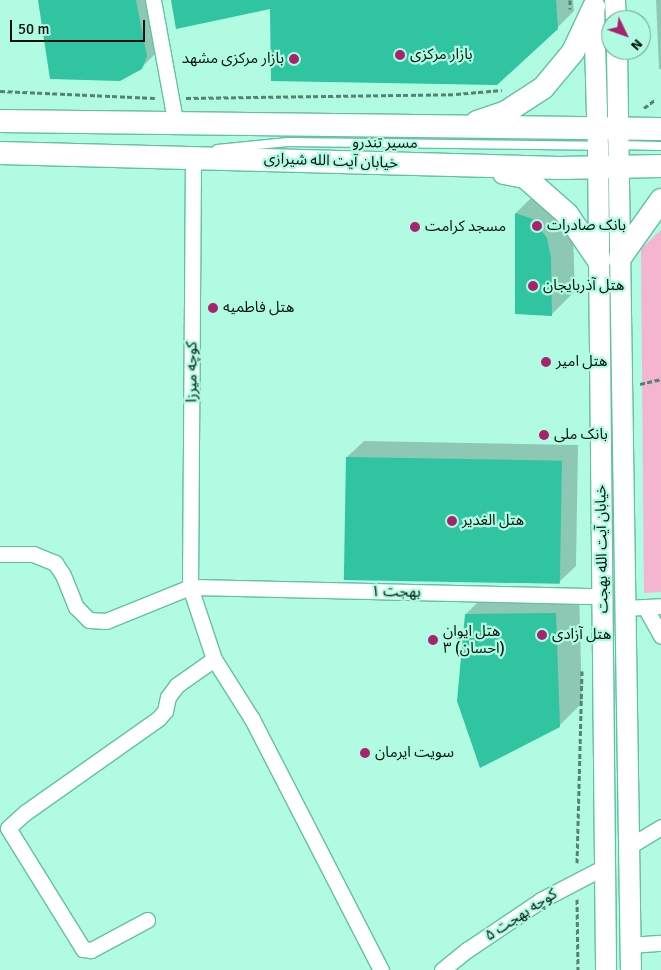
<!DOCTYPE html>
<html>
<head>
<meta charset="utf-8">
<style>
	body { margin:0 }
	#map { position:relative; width:661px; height:970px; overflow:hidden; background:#b1fbe3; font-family:Signika,"Noto Sans Arabic",sans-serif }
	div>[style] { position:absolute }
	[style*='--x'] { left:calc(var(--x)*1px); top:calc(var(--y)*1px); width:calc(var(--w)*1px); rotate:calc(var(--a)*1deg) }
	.green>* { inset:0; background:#f5b4cf }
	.shadow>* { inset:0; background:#0003 }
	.building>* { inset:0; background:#30c4a0; transform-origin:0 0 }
	.path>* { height:3px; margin-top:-1.5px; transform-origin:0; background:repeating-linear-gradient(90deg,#558273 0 5px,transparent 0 7.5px) }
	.roads { filter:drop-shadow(1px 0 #62c1a5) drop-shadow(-1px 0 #62c1a5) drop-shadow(0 1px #62c1a5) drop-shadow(0 -1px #62c1a5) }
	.service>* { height:8px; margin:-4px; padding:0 4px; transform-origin:4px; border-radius:4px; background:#fff }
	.minor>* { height:15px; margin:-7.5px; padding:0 7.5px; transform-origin:7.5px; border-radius:7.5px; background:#fff }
	.secondary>* { height:20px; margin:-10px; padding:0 10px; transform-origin:10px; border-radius:10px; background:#fff }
	.primary>* { height:22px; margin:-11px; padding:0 11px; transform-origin:11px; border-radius:11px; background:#fff }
	.dots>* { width:14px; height:14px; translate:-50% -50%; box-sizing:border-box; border:2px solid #b1fbe3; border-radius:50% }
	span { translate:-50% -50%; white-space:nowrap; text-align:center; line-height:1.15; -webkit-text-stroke:4.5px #b1fbe3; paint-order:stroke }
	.poi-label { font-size:15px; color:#00110c }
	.left { translate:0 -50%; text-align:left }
	.right { translate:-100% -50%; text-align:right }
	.street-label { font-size:15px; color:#00110c }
	.north { position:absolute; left:601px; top:10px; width:50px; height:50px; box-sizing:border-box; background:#b1fbe3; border:1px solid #6a9d8d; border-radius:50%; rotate:132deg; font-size:14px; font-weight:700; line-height:20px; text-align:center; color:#00110c }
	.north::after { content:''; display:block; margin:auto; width:18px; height:22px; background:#a8236e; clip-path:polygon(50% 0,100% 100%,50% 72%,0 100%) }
	.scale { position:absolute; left:10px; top:20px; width:135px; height:22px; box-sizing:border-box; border:2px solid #00110c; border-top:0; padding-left:6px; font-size:15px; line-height:18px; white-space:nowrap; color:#00110c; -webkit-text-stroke:4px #b1fbe3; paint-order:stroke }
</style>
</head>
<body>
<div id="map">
	<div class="green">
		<div style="clip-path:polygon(661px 230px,661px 592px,644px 593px,641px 249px)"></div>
	</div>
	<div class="shadow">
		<div style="clip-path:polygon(40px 0,155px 0,158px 51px,141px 68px)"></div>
		<div style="clip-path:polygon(173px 0,573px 0,574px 11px,557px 28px)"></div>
		<div style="clip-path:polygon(656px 0,661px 0,661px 69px,659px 69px)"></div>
		<div style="clip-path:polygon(539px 190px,573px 235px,575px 291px,552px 314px,517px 313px,516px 213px)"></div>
		<div style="clip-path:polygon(364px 441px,578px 445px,576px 566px,559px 582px,347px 457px)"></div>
		<div style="clip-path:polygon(579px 590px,582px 703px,559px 726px,466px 614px,489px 591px)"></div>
	</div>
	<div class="building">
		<div style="clip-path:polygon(38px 0,136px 0,147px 56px,142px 69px,120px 81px,50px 79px)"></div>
		<div style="clip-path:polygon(171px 0,556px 0,558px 29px,497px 85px,271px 81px,270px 9px,176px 29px)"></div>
		<div style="clip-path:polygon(515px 213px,533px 219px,547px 238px,551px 258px,552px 316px,515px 314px)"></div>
		<div style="left:346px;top:457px;width:216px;height:123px;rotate:1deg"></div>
		<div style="clip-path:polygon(556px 613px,560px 727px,480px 768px,457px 701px,465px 614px)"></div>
	</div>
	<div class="path">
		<div style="--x:570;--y:0;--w:9;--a:90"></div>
		<div style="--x:0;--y:91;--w:155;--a:2.6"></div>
		<div style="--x:186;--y:98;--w:270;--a:-0.8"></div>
		<div style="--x:456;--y:94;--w:46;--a:-5"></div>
		<div style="--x:644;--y:108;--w:15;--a:-37"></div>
		<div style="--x:640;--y:384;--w:22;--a:-13"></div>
		<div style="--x:577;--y:863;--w:192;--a:-88.5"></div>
		<div style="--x:577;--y:899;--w:71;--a:89.2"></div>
	</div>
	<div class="roads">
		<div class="service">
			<div style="--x:618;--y:145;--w:43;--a:1.3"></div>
			<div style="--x:217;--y:149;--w:71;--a:-5.6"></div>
			<div style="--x:288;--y:142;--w:310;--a:0.7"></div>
		</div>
		<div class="minor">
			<div style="--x:153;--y:0;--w:127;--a:79.6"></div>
			<div style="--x:193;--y:157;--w:430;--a:90.4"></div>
			<div style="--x:190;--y:587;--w:76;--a:71.6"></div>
			<div style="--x:214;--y:659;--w:71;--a:57.7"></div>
			<div style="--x:252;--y:719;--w:282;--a:62.8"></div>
			<div style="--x:0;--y:554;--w:33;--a:0"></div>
			<div style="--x:33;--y:554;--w:24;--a:22"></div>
			<div style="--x:55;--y:563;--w:14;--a:56"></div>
			<div style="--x:63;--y:575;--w:35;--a:68"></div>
			<div style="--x:76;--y:607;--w:18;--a:45"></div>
			<div style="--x:89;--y:620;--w:17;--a:3"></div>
			<div style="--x:106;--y:621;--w:91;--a:-22"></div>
			<div style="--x:190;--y:587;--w:412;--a:1.3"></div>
			<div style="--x:645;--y:607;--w:33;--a:61"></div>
			<div style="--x:625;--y:608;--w:36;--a:-3"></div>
			<div style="--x:628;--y:847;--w:39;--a:-31"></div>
			<div style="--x:147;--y:920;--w:64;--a:151.8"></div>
			<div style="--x:91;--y:950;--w:8;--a:-173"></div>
			<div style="--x:83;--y:949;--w:142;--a:-121.8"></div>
			<div style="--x:8;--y:828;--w:24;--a:-42"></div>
			<div style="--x:26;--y:812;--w:161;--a:-35.2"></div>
			<div style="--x:158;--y:719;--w:11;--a:-49"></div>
			<div style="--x:165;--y:711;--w:14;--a:-78"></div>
			<div style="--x:168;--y:697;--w:15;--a:-53"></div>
			<div style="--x:177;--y:685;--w:45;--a:-35.1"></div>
			<div style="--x:630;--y:945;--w:31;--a:-4"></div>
			<div style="--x:442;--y:970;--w:32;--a:-39"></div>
			<div style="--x:467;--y:950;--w:89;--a:-34"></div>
			<div style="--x:541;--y:900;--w:71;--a:-27.6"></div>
		</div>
		<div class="secondary">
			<div style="--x:615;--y:0;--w:20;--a:87"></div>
			<div style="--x:594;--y:7;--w:139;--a:88.4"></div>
			<div style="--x:598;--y:146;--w:824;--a:89.44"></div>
			<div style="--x:617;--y:50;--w:920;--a:89.13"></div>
		</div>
		<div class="primary">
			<div style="--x:0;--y:121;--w:661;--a:0.69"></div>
			<div style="--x:477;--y:122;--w:31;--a:-19"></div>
			<div style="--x:506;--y:112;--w:44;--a:-33"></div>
			<div style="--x:543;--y:88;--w:47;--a:-50.2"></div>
			<div style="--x:573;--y:52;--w:50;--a:-65"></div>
			<div style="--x:0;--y:153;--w:560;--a:1.53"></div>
			<div style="--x:560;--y:168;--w:101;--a:-1.1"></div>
			<div style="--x:504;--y:173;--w:21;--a:11"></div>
			<div style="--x:525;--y:177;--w:56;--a:41.4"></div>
			<div style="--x:567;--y:214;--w:57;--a:55.8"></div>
			<div style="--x:620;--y:258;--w:71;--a:-54.7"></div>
		</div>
	</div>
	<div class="dots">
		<div style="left:400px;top:55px;background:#a8236e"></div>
		<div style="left:294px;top:59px;background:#a8236e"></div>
		<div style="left:537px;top:226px;background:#a8236e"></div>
		<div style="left:415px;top:227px;background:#a8236e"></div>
		<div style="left:533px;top:286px;background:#a8236e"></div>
		<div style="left:213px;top:308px;background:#a8236e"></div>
		<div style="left:546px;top:362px;background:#a8236e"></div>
		<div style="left:544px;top:435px;background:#a8236e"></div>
		<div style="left:452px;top:521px;background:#a8236e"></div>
		<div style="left:542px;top:635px;background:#a8236e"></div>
		<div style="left:433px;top:640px;background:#a8236e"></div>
		<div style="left:365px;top:753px;background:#a8236e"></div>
	</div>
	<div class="poi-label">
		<span class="left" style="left:410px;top:55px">بازار مرکزی</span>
		<span class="right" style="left:284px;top:59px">بازار مرکزی مشهد</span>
		<span class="left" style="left:547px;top:226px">بانک صادرات</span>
		<span class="left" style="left:425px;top:227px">مسجد کرامت</span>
		<span class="left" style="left:543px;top:286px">هتل آذربایجان</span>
		<span class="left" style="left:223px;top:308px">هتل فاطمیه</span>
		<span class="left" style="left:556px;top:362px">هتل امیر</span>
		<span class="left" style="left:554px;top:435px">بانک ملی</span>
		<span class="left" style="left:462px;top:521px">هتل الغدیر</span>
		<span class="left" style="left:443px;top:640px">هتل ایوان<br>۳ (احسان)</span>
		<span class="left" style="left:552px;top:635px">هتل آزادی</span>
		<span class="left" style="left:375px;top:753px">سویت ایرمان</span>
	</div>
	<div class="street-label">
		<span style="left:385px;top:143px;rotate:1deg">مسیر تندرو</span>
		<span style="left:331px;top:161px;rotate:2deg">خیابان آیت الله شیرازی</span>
		<span style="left:192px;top:372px;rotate:-90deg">کوچه میرزا</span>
		<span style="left:602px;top:549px;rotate:-91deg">خیابان آیت الله بهجت</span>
		<span style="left:396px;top:592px;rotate:1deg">بهجت ۱</span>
		<span style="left:521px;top:915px;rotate:-33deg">کوچه بهجت ۵</span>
	</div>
	<div class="north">N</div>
	<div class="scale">50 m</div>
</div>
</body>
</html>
